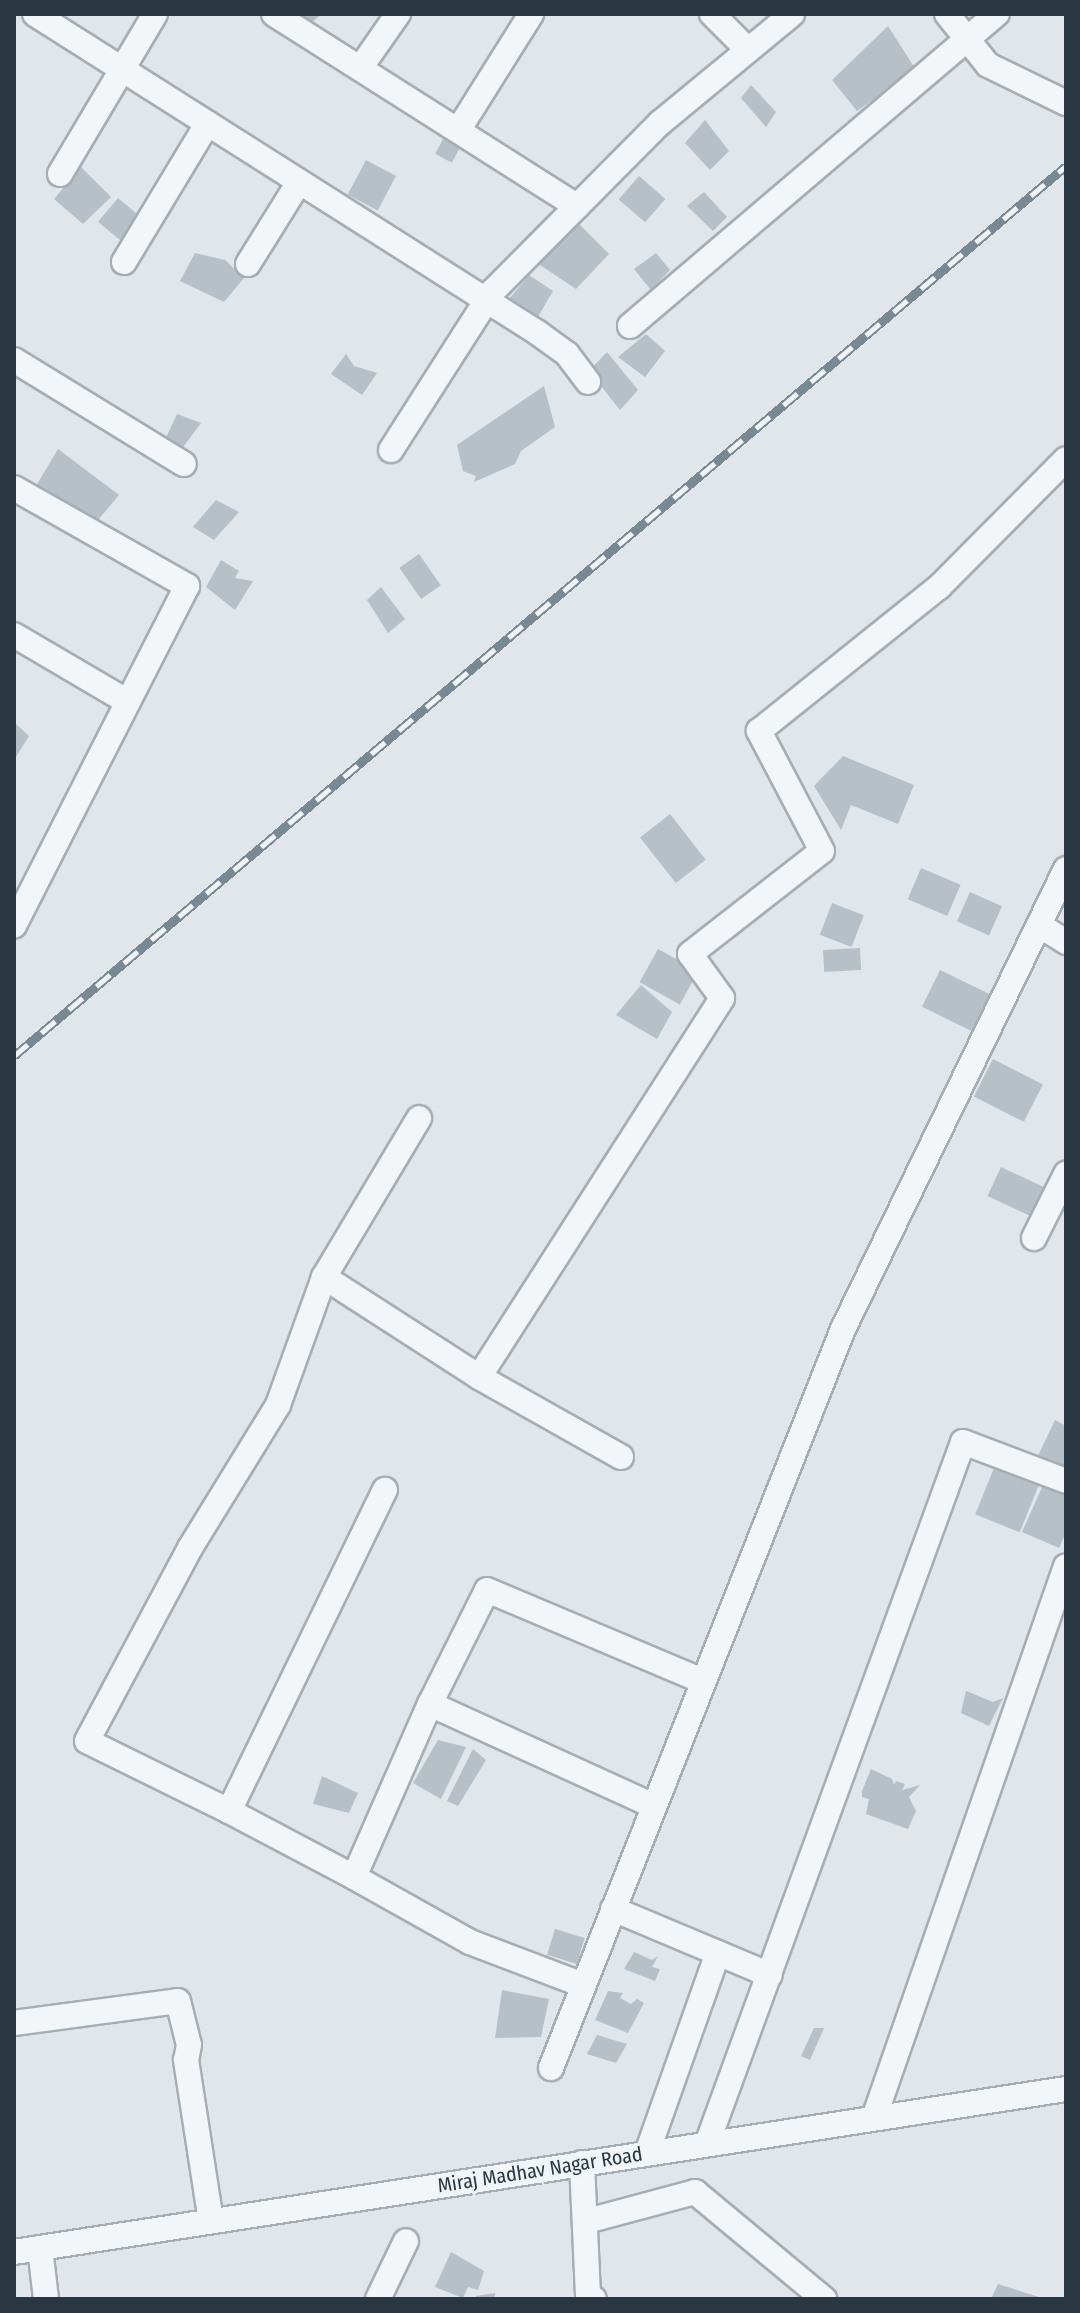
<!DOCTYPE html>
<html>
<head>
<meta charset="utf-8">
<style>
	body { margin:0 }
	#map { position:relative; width:1080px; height:2313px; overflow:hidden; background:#e0e6ea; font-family:"Fira Sans Condensed",sans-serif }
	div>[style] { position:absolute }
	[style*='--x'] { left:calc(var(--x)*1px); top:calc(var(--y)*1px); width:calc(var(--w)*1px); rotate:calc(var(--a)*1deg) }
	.building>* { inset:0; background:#b7c0c7; transform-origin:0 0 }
	.roads { filter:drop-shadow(2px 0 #a5aeb4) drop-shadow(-2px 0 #a5aeb4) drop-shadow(0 2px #a5aeb4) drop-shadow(0 -2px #a5aeb4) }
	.minor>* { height:24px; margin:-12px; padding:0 12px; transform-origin:12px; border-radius:12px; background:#f3f6f8 }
	.rail>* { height:9px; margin-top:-4.5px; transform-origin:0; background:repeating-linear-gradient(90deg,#f0f4f7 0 18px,#798994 0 36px); box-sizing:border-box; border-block:2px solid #798994 }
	span { translate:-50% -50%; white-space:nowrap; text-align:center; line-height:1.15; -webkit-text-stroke:6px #f0f4f7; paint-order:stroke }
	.street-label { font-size:20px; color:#283742 }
	.frame { position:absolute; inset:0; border:16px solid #283742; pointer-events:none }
</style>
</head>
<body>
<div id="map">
	<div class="building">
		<div style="clip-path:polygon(298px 14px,322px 14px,307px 26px)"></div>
		<div style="clip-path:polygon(888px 26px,916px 70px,857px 111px,832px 80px)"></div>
		<div style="clip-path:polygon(751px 85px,776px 112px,766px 127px,741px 98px)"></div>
		<div style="clip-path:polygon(705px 120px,729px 151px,710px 170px,685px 143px)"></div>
		<div style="left:444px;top:137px;width:19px;height:19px;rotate:28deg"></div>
		<div style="left:366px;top:160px;width:34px;height:39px;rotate:28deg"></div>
		<div style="clip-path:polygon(81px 167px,111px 197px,83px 224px,54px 199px)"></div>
		<div style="left:639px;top:176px;width:35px;height:31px;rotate:41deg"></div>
		<div style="clip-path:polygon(704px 192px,727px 217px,713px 231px,687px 206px)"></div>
		<div style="left:118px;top:198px;width:34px;height:31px;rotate:40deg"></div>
		<div style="clip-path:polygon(575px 220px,609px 254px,576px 289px,537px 263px)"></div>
		<div style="clip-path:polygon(195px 253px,225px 260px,244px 278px,224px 302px,180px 281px)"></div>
		<div style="clip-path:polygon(656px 253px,670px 270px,651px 290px,634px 269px)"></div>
		<div style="clip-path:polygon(529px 275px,553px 291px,535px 322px,509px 299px)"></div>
		<div style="clip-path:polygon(646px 334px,665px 351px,645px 377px,618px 357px)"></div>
		<div style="clip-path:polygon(607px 352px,638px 390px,620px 410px,589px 371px)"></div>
		<div style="clip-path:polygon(346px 354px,354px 366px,377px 373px,362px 395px,331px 374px)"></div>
		<div style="clip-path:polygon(544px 386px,555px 427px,521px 451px,515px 464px,474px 482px,476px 476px,463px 471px,457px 445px)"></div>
		<div style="clip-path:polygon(177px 414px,201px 423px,181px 450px,163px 444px)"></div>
		<div style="clip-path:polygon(58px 449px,119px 495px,98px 520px,67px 511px,33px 491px)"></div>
		<div style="clip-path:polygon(216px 500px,239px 512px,214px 540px,193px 527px)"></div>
		<div style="left:419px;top:554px;width:38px;height:24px;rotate:55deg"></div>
		<div style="clip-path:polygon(221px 560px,239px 571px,235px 578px,253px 581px,235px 610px,206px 587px)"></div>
		<div style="clip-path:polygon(381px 587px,405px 619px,388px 633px,367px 600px)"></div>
		<div style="clip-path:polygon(16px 724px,29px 736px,14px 760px,14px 729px)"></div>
		<div style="clip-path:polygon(843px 756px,914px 785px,898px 824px,851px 805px,841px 830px,814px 786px)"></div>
		<div style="left:670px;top:814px;width:58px;height:38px;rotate:52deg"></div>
		<div style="left:921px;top:868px;width:43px;height:34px;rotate:23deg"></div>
		<div style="left:970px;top:892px;width:35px;height:32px;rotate:24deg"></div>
		<div style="left:832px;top:903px;width:34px;height:34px;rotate:21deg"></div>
		<div style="left:860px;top:948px;width:22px;height:37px;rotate:87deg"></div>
		<div style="left:658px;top:949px;width:46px;height:38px;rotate:29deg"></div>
		<div style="left:940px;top:970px;width:59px;height:41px;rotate:26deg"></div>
		<div style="clip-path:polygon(641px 985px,672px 1012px,657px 1039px,616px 1015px)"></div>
		<div style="left:993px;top:1059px;width:56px;height:42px;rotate:27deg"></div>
		<div style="left:1001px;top:1167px;width:50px;height:32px;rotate:25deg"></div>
		<div style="clip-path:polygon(1055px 1420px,1066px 1426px,1066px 1475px,1036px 1460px)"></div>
		<div style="left:994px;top:1468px;width:48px;height:50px;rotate:22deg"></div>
		<div style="clip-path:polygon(1043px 1485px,1066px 1495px,1066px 1532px,1059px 1548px,1022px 1532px)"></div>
		<div style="clip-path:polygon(966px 1691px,993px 1702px,1003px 1698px,989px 1726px,961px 1713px)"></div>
		<div style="clip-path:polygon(438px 1740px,466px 1747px,441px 1799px,413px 1783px)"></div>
		<div style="clip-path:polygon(473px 1749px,486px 1760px,458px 1806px,447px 1801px)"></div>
		<div style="clip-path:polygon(871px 1769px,892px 1779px,894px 1785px,896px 1781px,905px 1784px,902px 1790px,920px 1785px,909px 1797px,916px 1811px,908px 1829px,866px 1814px,869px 1799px,862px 1797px,862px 1791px)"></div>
		<div style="clip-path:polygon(322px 1776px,358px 1793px,349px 1813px,313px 1804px)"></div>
		<div style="left:555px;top:1929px;width:31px;height:27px;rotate:17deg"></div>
		<div style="clip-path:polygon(634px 1952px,652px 1960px,658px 1956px,652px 1967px,660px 1969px,655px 1981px,624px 1969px)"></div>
		<div style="clip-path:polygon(502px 1990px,549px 1999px,541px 2037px,495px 2038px)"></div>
		<div style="clip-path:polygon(608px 1991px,623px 1993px,620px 1998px,631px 2004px,637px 1999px,644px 2003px,628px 2033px,595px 2020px)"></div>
		<div style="clip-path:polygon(814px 2028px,824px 2028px,810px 2060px,801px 2056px)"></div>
		<div style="clip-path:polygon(597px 2035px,627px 2044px,616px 2063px,587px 2054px)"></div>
		<div style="clip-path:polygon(451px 2252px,484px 2271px,478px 2290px,468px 2287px,463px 2298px,435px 2287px)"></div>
		<div style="clip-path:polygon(998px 2284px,1042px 2298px,1042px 2299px,991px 2299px)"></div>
		<div style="clip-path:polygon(495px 2293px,495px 2299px,476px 2299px,476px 2296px)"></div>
	</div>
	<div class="roads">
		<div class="minor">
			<div style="--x:35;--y:14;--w:596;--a:32.38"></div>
			<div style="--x:538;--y:333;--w:36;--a:36"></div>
			<div style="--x:567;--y:354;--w:35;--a:53"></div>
			<div style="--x:274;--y:14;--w:359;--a:32.4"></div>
			<div style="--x:712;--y:14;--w:51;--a:45"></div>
			<div style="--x:947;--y:14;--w:65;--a:51.2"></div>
			<div style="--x:988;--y:65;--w:87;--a:26"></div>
			<div style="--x:361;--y:67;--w:65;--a:-55.1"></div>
			<div style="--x:459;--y:129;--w:136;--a:-57.9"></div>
			<div style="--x:60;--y:174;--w:186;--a:-59.3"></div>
			<div style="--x:124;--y:262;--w:162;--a:-58.9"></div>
			<div style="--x:248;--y:264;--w:97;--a:-58.1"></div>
			<div style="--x:630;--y:326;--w:482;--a:-40.4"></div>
			<div style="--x:14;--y:360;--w:199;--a:31.5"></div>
			<div style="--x:391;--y:450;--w:188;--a:-57.4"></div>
			<div style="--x:492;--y:292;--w:238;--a:-45.2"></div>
			<div style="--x:660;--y:123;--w:171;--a:-39.5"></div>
			<div style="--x:14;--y:488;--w:199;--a:29.5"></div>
			<div style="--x:187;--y:586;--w:381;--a:117"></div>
			<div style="--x:14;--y:635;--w:132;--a:30.4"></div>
			<div style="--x:1039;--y:925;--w:32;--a:32"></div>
			<div style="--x:1034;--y:1238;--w:72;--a:-63.4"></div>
			<div style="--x:324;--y:1277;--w:184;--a:32.8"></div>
			<div style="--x:621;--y:1457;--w:163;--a:-150.6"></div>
			<div style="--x:479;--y:1377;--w:450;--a:-57.3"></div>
			<div style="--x:722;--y:998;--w:54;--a:-126"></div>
			<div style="--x:690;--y:954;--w:167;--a:-38"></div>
			<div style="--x:822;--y:851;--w:136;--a:-117.7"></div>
			<div style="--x:759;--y:731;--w:231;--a:-38.7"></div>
			<div style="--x:939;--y:587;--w:180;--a:-45.2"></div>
			<div style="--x:430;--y:1704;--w:127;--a:-63.4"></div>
			<div style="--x:487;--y:1590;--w:233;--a:22.9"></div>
			<div style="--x:229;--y:1811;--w:158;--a:-153.8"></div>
			<div style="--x:87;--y:1741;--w:219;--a:-61.9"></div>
			<div style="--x:190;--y:1548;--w:168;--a:-58.4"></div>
			<div style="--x:278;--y:1405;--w:136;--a:-70.2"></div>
			<div style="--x:324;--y:1277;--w:185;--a:-59.1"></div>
			<div style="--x:354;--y:1877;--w:141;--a:-152.2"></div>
			<div style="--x:229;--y:1811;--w:357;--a:-64.1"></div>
			<div style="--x:613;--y:1909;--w:170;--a:22.8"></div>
			<div style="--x:583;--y:1985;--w:121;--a:-159.2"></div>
			<div style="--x:470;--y:1942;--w:133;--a:-150.7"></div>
			<div style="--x:354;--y:1877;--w:189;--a:-66.3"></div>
			<div style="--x:430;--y:1704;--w:244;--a:24.5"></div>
			<div style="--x:14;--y:2023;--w:165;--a:-7.6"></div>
			<div style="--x:178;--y:2001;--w:45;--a:76"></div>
			<div style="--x:189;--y:2045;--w:15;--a:101"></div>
			<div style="--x:186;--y:2060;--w:163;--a:81.2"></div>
			<div style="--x:551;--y:2068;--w:795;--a:-68.44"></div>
			<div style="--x:843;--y:1329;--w:511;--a:-64.14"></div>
			<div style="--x:874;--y:2118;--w:584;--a:-70.82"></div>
			<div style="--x:707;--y:2144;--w:747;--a:-69.96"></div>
			<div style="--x:963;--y:1442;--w:110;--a:20.7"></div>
			<div style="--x:647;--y:2153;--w:212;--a:-70.5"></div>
			<div style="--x:582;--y:2163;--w:132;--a:87.4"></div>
			<div style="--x:588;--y:2295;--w:7;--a:34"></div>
			<div style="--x:587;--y:2221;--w:112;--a:-15"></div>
			<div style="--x:695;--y:2192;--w:168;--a:39.7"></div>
			<div style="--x:40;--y:2248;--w:51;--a:83.3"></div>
			<div style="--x:14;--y:2252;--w:1065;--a:-8.81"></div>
			<div style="--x:378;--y:2299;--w:64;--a:-64.2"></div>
		</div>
	</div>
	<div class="rail">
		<div style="--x:14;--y:1056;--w:1378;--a:-40.23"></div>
	</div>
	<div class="street-label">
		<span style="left:540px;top:2170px;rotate:-9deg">Miraj Madhav Nagar Road</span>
	</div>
	<div class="frame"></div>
</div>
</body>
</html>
